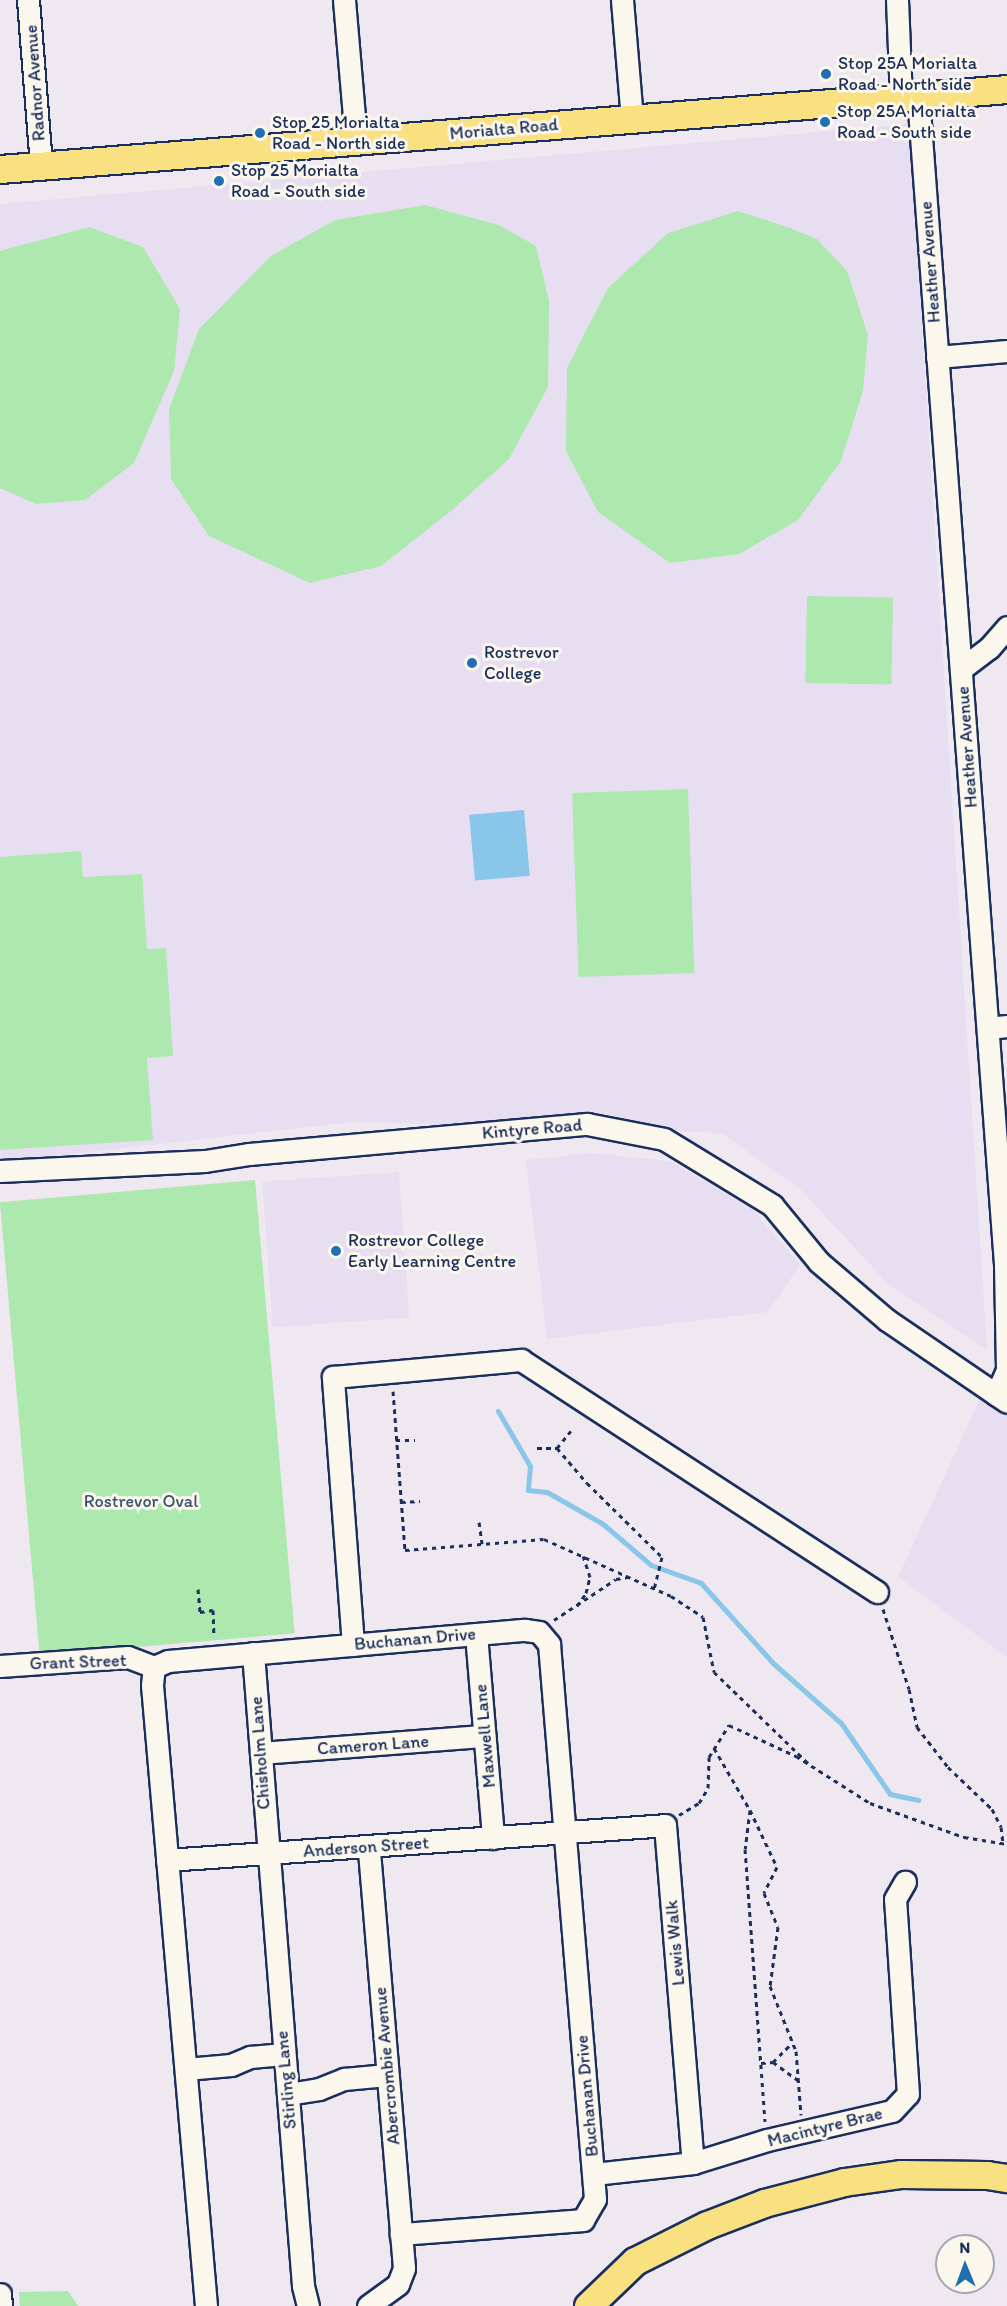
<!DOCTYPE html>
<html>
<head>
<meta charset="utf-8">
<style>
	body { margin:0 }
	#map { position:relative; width:1007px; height:2306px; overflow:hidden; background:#efe8f0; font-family:Itim,sans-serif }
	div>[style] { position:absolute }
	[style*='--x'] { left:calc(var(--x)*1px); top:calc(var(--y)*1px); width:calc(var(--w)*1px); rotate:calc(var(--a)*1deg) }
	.built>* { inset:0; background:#e7def2; transform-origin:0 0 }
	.green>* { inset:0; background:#ade9ae; transform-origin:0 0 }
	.water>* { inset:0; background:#89c6e9; transform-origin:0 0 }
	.stream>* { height:5px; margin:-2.5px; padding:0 2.5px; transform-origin:2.5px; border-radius:2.5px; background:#89c6e9 }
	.path>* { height:3px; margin-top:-1.5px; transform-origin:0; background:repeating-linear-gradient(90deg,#1b2f5e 0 4.5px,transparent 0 9px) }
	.roads { filter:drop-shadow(2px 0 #1b2f5e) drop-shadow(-2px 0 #1b2f5e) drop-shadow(0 2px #1b2f5e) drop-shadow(0 -2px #1b2f5e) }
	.minor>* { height:21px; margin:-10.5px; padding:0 10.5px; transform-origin:10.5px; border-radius:10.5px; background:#fbf7ec }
	.major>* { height:27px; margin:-13.5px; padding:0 13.5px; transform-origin:13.5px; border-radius:13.5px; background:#f9e181 }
	.dots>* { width:16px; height:16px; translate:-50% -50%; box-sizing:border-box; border:3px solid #fbf7ec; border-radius:50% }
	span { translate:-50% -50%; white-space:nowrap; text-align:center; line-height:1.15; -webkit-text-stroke:6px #fbf7ec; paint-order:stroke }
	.poi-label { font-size:18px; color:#1b2f5e }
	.left { translate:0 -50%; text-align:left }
	.street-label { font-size:18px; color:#1b2f5e }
	.park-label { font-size:18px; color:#38546e }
	.north { position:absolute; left:935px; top:2234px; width:60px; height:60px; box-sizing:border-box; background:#fbf7ec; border:2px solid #a1a7b3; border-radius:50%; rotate:359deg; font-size:16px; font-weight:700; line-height:24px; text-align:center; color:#1b2f5e }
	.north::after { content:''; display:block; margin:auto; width:21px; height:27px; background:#1f6fb2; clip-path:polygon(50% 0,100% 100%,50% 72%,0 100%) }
</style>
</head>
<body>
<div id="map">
	<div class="built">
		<div style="clip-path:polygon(909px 124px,987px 1350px,889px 1285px,800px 1189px,721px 1133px,354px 1122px,0 1162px,0 204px)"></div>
		<div style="clip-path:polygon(590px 1153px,670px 1161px,752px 1209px,800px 1265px,768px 1312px,547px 1339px,526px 1160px)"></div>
		<div style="left:399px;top:1172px;width:146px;height:137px;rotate:86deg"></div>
		<div style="clip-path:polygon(980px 1399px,1007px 1417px,1007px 1657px,898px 1577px)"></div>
	</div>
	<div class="green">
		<div style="clip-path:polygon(425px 205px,499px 225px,536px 246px,549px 301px,548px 387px,509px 459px,451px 511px,381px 566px,310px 583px,209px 536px,171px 479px,169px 409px,199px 329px,271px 256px,335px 220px)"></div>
		<div style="clip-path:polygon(738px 211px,790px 228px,817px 239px,847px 271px,868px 335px,863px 391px,841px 461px,798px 520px,739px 554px,670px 563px,598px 512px,566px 451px,567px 368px,608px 288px,668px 233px)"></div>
		<div style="clip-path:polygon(89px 227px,143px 247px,180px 309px,174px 371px,134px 463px,85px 500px,36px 504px,0 488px,0 251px)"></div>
		<div style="left:807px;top:596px;width:86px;height:87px;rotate:1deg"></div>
		<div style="left:688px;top:789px;width:184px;height:116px;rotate:88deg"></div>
		<div style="clip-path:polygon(81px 851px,83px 877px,142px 874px,147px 949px,166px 948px,173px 1056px,147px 1058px,153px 1140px,0 1150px,0 857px)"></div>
		<div style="left:255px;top:1180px;width:455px;height:256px;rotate:85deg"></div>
		<div style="clip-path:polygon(68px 2291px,78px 2306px,20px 2306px,19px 2292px)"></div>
	</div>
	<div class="water">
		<div style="left:524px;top:810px;width:66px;height:55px;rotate:85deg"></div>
	</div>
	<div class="stream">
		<div style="--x:498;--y:1411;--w:64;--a:59.8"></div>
		<div style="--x:530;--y:1466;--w:24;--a:95"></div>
		<div style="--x:528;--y:1490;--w:19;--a:6"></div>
		<div style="--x:547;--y:1492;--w:64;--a:29.7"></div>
		<div style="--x:603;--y:1524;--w:63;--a:40.5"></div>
		<div style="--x:651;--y:1565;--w:53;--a:19.8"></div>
		<div style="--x:701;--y:1583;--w:109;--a:48"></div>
		<div style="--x:774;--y:1664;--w:89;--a:41.4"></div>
		<div style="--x:841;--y:1723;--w:86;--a:55.4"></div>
		<div style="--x:890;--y:1794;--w:29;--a:12"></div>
	</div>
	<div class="path">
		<div style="--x:393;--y:1391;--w:159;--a:85.7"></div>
		<div style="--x:405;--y:1550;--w:139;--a:-4.5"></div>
		<div style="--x:544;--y:1539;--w:139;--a:24.2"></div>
		<div style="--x:671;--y:1596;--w:38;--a:33"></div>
		<div style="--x:703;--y:1617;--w:56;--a:78.7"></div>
		<div style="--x:714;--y:1672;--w:132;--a:44.1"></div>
		<div style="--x:396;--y:1440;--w:19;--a:0"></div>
		<div style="--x:537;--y:1448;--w:20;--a:0"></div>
		<div style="--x:557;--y:1448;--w:46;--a:49.4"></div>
		<div style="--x:587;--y:1483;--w:105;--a:44.6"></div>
		<div style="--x:662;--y:1557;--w:32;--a:104"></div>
		<div style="--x:557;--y:1448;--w:22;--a:-51"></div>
		<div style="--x:401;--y:1502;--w:19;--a:-3"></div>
		<div style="--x:479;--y:1522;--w:22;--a:82"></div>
		<div style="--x:198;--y:1589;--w:23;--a:85"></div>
		<div style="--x:200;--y:1612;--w:13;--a:-9"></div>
		<div style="--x:213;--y:1610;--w:24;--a:88"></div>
		<div style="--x:577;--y:1606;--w:16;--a:-55"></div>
		<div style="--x:586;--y:1593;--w:16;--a:-76"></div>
		<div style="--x:590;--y:1577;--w:22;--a:-108"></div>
		<div style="--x:883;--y:1609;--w:84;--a:72"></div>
		<div style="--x:909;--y:1689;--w:39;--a:78"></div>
		<div style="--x:917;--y:1727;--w:51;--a:52.2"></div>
		<div style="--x:948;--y:1767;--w:61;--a:43.7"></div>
		<div style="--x:992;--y:1809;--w:20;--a:63"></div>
		<div style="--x:1001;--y:1827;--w:16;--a:83"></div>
		<div style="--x:554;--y:1620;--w:74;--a:-33.5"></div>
		<div style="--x:616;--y:1579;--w:12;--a:-9"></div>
		<div style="--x:714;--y:1748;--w:72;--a:59.9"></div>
		<div style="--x:750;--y:1810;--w:63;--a:64.7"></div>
		<div style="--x:777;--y:1867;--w:29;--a:117"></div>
		<div style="--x:764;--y:1893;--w:37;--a:68"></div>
		<div style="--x:778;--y:1927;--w:60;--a:97.7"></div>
		<div style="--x:770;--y:1986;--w:70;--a:68.2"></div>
		<div style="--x:796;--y:2051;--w:64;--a:85.5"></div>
		<div style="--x:750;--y:1810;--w:39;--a:97"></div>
		<div style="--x:745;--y:1849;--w:273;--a:85.8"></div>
		<div style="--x:679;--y:1815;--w:23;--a:-31"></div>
		<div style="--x:699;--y:1803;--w:17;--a:-59"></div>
		<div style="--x:708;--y:1788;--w:31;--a:-88"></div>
		<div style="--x:709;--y:1757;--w:38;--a:-58"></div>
		<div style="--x:729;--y:1725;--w:74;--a:24.8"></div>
		<div style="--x:796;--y:1756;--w:88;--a:32.4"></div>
		<div style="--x:870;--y:1803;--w:100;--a:19.9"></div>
		<div style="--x:964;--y:1837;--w:44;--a:9.2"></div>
		<div style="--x:773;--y:2062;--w:25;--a:-45"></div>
		<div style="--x:761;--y:2063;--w:12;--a:-5"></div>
		<div style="--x:773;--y:2062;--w:31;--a:36"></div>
	</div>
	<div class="roads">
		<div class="minor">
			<div style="--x:28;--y:0;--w:167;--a:85.5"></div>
			<div style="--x:344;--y:0;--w:142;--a:85.1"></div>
			<div style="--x:622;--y:0;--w:119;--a:85.2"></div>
			<div style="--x:897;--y:0;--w:98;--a:87.7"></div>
			<div style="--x:918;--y:96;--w:1172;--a:85.74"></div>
			<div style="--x:1005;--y:1265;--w:105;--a:88.9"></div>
			<div style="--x:1007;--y:1370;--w:27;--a:114"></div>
			<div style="--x:937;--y:357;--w:70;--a:-4.9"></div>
			<div style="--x:961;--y:669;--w:35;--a:-37"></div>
			<div style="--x:989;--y:648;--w:28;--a:-49"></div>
			<div style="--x:988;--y:1028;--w:19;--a:-6"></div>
			<div style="--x:0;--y:1171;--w:205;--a:-2.8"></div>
			<div style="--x:205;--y:1161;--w:45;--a:-9"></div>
			<div style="--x:249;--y:1154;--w:339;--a:-5.1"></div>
			<div style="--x:587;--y:1124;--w:78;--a:11"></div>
			<div style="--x:664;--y:1139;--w:127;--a:31.4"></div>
			<div style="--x:772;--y:1205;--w:74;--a:50.5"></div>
			<div style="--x:819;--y:1262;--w:89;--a:40.5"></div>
			<div style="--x:887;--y:1320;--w:145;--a:34.3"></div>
			<div style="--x:476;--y:1634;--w:205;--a:85.2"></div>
			<div style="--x:353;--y:1645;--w:269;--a:-94.3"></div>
			<div style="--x:333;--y:1377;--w:189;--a:-5.2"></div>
			<div style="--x:521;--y:1360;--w:425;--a:33.1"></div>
			<div style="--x:253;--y:1653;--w:635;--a:85.48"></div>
			<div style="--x:303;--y:2286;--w:21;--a:76"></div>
			<div style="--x:0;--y:1666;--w:128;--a:-4"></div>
			<div style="--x:128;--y:1657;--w:28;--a:21"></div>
			<div style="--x:261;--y:1753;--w:224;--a:-4.4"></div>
			<div style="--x:167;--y:1860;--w:499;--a:-4"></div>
			<div style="--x:665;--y:1825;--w:339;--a:85.3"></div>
			<div style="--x:186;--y:2069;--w:45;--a:-5.1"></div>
			<div style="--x:231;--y:2065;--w:21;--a:-23"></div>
			<div style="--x:250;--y:2057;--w:34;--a:-5"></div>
			<div style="--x:288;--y:2094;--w:31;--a:-9"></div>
			<div style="--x:319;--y:2089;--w:27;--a:-22"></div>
			<div style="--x:344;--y:2079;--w:43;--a:-5.3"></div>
			<div style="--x:594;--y:2174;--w:100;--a:-6.3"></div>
			<div style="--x:693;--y:2163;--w:77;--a:-17.3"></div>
			<div style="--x:767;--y:2140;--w:128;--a:-13.1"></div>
			<div style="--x:892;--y:2111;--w:23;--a:-47"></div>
			<div style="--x:908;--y:2094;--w:195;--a:-93.8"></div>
			<div style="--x:895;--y:1899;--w:20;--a:-60"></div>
			<div style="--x:0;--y:2294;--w:12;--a:85"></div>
			<div style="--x:206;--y:2306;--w:623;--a:-94.97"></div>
			<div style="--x:152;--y:1685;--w:18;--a:-84"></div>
			<div style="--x:154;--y:1667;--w:15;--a:-23"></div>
			<div style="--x:168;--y:1661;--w:358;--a:-5"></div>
			<div style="--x:525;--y:1630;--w:14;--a:8"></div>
			<div style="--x:539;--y:1632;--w:16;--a:50"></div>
			<div style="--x:549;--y:1644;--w:557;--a:85.26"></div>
			<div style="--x:595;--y:2199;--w:24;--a:120"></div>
			<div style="--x:583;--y:2220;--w:183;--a:175.6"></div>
			<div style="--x:368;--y:2306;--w:37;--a:-36"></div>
			<div style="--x:398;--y:2284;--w:17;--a:-69"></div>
			<div style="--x:404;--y:2268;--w:422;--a:-94.8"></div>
		</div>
		<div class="major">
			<div style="--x:0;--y:169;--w:1010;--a:-4.54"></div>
			<div style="--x:588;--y:2306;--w:65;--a:-43.8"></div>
			<div style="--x:635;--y:2261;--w:80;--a:-26.6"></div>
			<div style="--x:707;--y:2225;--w:61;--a:-21.1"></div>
			<div style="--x:764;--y:2203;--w:83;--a:-14.7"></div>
			<div style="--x:844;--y:2182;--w:58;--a:-8"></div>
			<div style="--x:901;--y:2174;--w:86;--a:0.7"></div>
			<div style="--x:987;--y:2175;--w:20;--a:9"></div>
		</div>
	</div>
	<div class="dots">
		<div style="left:826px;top:74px;background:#1f6fb2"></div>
		<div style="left:825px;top:122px;background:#1f6fb2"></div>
		<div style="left:260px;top:133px;background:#1f6fb2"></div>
		<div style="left:219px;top:181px;background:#1f6fb2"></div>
		<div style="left:472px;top:663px;background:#1f6fb2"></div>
		<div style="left:336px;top:1251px;background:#1f6fb2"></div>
	</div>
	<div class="poi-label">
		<span class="left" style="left:838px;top:74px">Stop 25A Morialta<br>Road - North side</span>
		<span class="left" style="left:837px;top:122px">Stop 25A Morialta<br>Road - South side</span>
		<span class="left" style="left:272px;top:133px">Stop 25 Morialta<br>Road - North side</span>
		<span class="left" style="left:231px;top:181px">Stop 25 Morialta<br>Road - South side</span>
		<span class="left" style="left:484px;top:663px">Rostrevor<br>College</span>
		<span class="left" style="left:348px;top:1251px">Rostrevor College<br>Early Learning Centre</span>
	</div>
	<div class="street-label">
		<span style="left:35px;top:83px;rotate:-94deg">Radnor Avenue</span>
		<span style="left:504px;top:129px;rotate:-5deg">Morialta Road</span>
		<span style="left:930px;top:262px;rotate:-94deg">Heather Avenue</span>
		<span style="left:967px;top:747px;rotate:-94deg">Heather Avenue</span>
		<span style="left:532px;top:1129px;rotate:-5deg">Kintyre Road</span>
		<span style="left:415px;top:1639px;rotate:-5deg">Buchanan Drive</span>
		<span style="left:78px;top:1662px;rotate:-2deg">Grant Street</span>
		<span style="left:485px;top:1736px;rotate:-95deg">Maxwell Lane</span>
		<span style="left:373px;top:1745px;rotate:-4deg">Cameron Lane</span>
		<span style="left:260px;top:1753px;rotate:-94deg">Chisholm Lane</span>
		<span style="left:366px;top:1847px;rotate:-4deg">Anderson Street</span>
		<span style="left:675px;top:1943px;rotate:-95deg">Lewis Walk</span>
		<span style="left:387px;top:2066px;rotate:-95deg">Abercrombie Avenue</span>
		<span style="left:286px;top:2080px;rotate:-95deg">Stirling Lane</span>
		<span style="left:587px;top:2096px;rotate:-95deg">Buchanan Drive</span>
		<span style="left:825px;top:2127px;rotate:-14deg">Macintyre Brae</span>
	</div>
	<div class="park-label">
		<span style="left:141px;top:1501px">Rostrevor Oval</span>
	</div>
	<div class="north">N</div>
</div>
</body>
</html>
